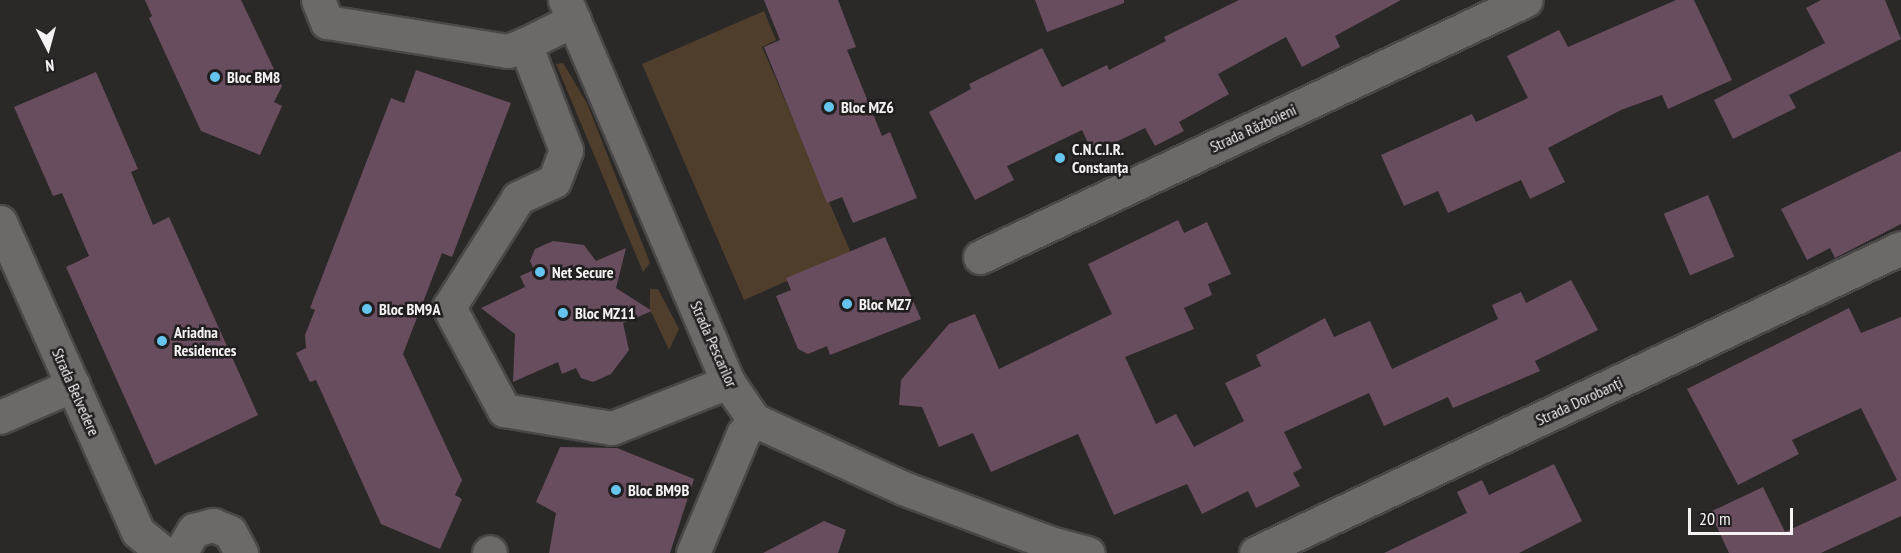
<!DOCTYPE html>
<html>
<head>
<meta charset="utf-8">
<style>
	body { margin:0 }
	#map { position:relative; width:1901px; height:553px; overflow:hidden; background:#2b2828; font-family:"PT Sans Narrow",sans-serif }
	div>[style] { position:absolute }
	[style*='--x'] { left:calc(var(--x)*1px); top:calc(var(--y)*1px); width:calc(var(--w)*1px); rotate:calc(var(--a)*1deg) }
	.green>* { inset:0; background:#503e2c }
	.building>* { inset:0; background:#684d5e; transform-origin:0 0 }
	.roads { filter:drop-shadow(2px 0 #494747) drop-shadow(-2px 0 #494747) drop-shadow(0 2px #494747) drop-shadow(0 -2px #494747) }
	.minor>* { height:33px; margin:-16.5px; padding:0 16.5px; transform-origin:16.5px; border-radius:16.5px; background:#6d6969 }
	.dots>* { width:16px; height:16px; translate:-50% -50%; box-sizing:border-box; border:3px solid #211e1f; border-radius:50% }
	span { translate:-50% -50%; white-space:nowrap; text-align:center; line-height:1.15; -webkit-text-stroke:5px #211e1f; paint-order:stroke }
	.poi-label { font-size:16px; color:#f5f2f3; font-weight:700 }
	.left { translate:0 -50%; text-align:left }
	.street-label { font-size:16px; color:#f5f2f3 }
	.north { position:absolute; left:18px; top:18px; width:60px; height:60px; -webkit-text-stroke:4px #211e1f; paint-order:stroke; rotate:174deg; font-size:16px; font-weight:700; line-height:24px; text-align:center; color:#f5f2f3 }
	.north::after { content:''; display:block; margin:auto; width:21px; height:27px; background:#f5f2f3; clip-path:polygon(50% 0,100% 100%,50% 72%,0 100%) }
	.scale { position:absolute; left:1688px; top:508px; width:105px; height:27px; box-sizing:border-box; border:3px solid #f5f2f3; border-top:0; padding-left:8px; font-size:18px; line-height:21px; white-space:nowrap; color:#f5f2f3; -webkit-text-stroke:4px #211e1f; paint-order:stroke }
</style>
</head>
<body>
<div id="map">
	<div class="green">
		<div style="clip-path:polygon(764px 11px,776px 40px,762px 47px,851px 253px,744px 300px,642px 64px)"></div>
		<div style="clip-path:polygon(563px 63px,587px 103px,650px 263px,643px 272px,556px 64px)"></div>
		<div style="clip-path:polygon(650px 289px,658px 289px,679px 329px,669px 350px,650px 309px)"></div>
	</div>
	<div class="building">
		<div style="clip-path:polygon(145px 0,241px 0,282px 86px,274px 102px,282px 106px,260px 155px,201px 131px,149px 18px,152px 16px)"></div>
		<div style="clip-path:polygon(764px 0,838px 0,856px 47px,847px 50px,882px 136px,890px 132px,917px 198px,853px 223px,842px 197px,827px 203px,764px 47px,780px 40px)"></div>
		<div style="clip-path:polygon(1035px 0,1124px 0,1124px 3px,1047px 32px)"></div>
		<div style="clip-path:polygon(1239px 0,1401px 0,1335px 36px,1340px 47px,1302px 67px,1286px 37px,1218px 74px,1229px 94px,1179px 122px,1184px 131px,1155px 146px,1145px 128px,1093px 153px,1082px 130px,1007px 166px,1014px 180px,975px 200px,929px 112px,971px 89px,969px 84px,1042px 48px,1062px 87px,1107px 65px,1109px 70px,1166px 41px,1164px 37px)"></div>
		<div style="clip-path:polygon(1676px 0,1694px 0,1732px 80px,1668px 109px,1662px 95px,1621px 110px,1548px 148px,1565px 182px,1530px 199px,1521px 180px,1448px 213px,1438px 191px,1404px 206px,1381px 155px,1472px 114px,1476px 122px,1528px 98px,1507px 56px,1559px 30px,1568px 47px)"></div>
		<div style="clip-path:polygon(1821px 0,1885px 0,1901px 39px,1789px 95px,1796px 108px,1733px 139px,1714px 100px,1825px 43px,1806px 8px)"></div>
		<div style="clip-path:polygon(416px 70px,511px 103px,452px 257px,442px 253px,403px 354px,462px 480px,455px 495px,462px 499px,440px 549px,381px 524px,316px 380px,310px 382px,296px 353px,306px 348px,305px 335px,315px 310px,310px 308px,391px 98px,404px 103px)"></div>
		<div style="clip-path:polygon(96px 72px,138px 169px,131px 172px,153px 225px,169px 217px,258px 415px,155px 465px,66px 267px,89px 256px,62px 193px,53px 196px,14px 107px)"></div>
		<div style="clip-path:polygon(1901px 151px,1901px 224px,1835px 258px,1830px 248px,1807px 260px,1781px 209px)"></div>
		<div style="left:1708px;top:195px;width:67px;height:48px;rotate:67deg"></div>
		<div style="clip-path:polygon(1178px 220px,1184px 233px,1207px 222px,1231px 274px,1208px 284px,1212px 295px,1184px 308px,1194px 329px,1125px 357px,1156px 424px,1176px 414px,1194px 447px,1244px 421px,1225px 383px,1261px 366px,1256px 355px,1325px 318px,1334px 337px,1370px 321px,1392px 369px,1498px 319px,1492px 305px,1521px 292px,1526px 303px,1571px 280px,1598px 330px,1535px 361px,1540px 371px,1453px 408px,1448px 397px,1384px 426px,1369px 393px,1284px 432px,1302px 468px,1293px 473px,1300px 486px,1256px 508px,1248px 491px,1202px 514px,1187px 484px,1114px 515px,1078px 434px,991px 472px,973px 433px,939px 447px,922px 407px,899px 405px,901px 380px,949px 324px,975px 314px,999px 369px,1112px 314px,1088px 264px)"></div>
		<div style="clip-path:polygon(885px 237px,921px 319px,830px 355px,827px 346px,808px 354px,798px 349px,776px 296px,791px 290px,786px 278px)"></div>
		<div style="clip-path:polygon(553px 241px,584px 245px,596px 261px,626px 248px,616px 288px,652px 311px,623px 323px,629px 350px,611px 374px,593px 382px,581px 378px,576px 368px,562px 374px,558px 362px,513px 382px,515px 334px,481px 308px,525px 287px,520px 276px,534px 270px,530px 261px,535px 249px)"></div>
		<div style="clip-path:polygon(1849px 308px,1861px 333px,1901px 317px,1901px 516px,1821px 553px,1729px 553px,1710px 512px,1763px 487px,1785px 532px,1897px 480px,1861px 408px,1792px 440px,1799px 454px,1738px 485px,1687px 389px)"></div>
		<div style="clip-path:polygon(560px 447px,617px 448px,694px 479px,670px 553px,549px 553px,556px 513px,536px 502px)"></div>
		<div style="clip-path:polygon(1554px 464px,1582px 521px,1519px 553px,1384px 553px,1467px 513px,1457px 492px,1482px 480px,1489px 495px)"></div>
		<div style="clip-path:polygon(824px 521px,846px 530px,838px 553px,763px 553px)"></div>
	</div>
	<div class="roads">
		<div class="minor">
			<div style="--x:318;--y:0;--w:24;--a:68"></div>
			<div style="--x:327;--y:22;--w:183;--a:9.1"></div>
			<div style="--x:508;--y:51;--w:18;--a:-22"></div>
			<div style="--x:565;--y:0;--w:415;--a:66.9"></div>
			<div style="--x:728;--y:382;--w:46;--a:55.6"></div>
			<div style="--x:754;--y:420;--w:164;--a:24.5"></div>
			<div style="--x:903;--y:488;--w:157;--a:20.5"></div>
			<div style="--x:1050;--y:543;--w:39;--a:15"></div>
			<div style="--x:574;--y:20;--w:55;--a:153.9"></div>
			<div style="--x:525;--y:44;--w:114;--a:68.9"></div>
			<div style="--x:566;--y:150;--w:33;--a:111"></div>
			<div style="--x:554;--y:181;--w:40;--a:155"></div>
			<div style="--x:518;--y:198;--w:129;--a:122.3"></div>
			<div style="--x:449;--y:307;--w:117;--a:61.9"></div>
			<div style="--x:504;--y:410;--w:109;--a:9.5"></div>
			<div style="--x:612;--y:428;--w:125;--a:-21.6"></div>
			<div style="--x:0;--y:222;--w:339;--a:66"></div>
			<div style="--x:138;--y:532;--w:33;--a:39"></div>
			<div style="--x:980;--y:257;--w:603;--a:-25.21"></div>
			<div style="--x:0;--y:417;--w:80;--a:-23.7"></div>
			<div style="--x:180;--y:553;--w:27;--a:-59"></div>
			<div style="--x:194;--y:530;--w:20;--a:-15"></div>
			<div style="--x:213;--y:525;--w:18;--a:22"></div>
			<div style="--x:230;--y:532;--w:24;--a:62"></div>
			<div style="--x:489;--y:553;--w:1;--a:-45"></div>
			<div style="--x:693;--y:553;--w:129;--a:-67.2"></div>
			<div style="--x:743;--y:434;--w:18;--a:-52"></div>
			<div style="--x:1256;--y:553;--w:713;--a:-25.31"></div>
		</div>
	</div>
	<div class="dots">
		<div style="left:215px;top:77px;background:#65c5ee"></div>
		<div style="left:829px;top:107px;background:#65c5ee"></div>
		<div style="left:1060px;top:158px;background:#65c5ee"></div>
		<div style="left:540px;top:272px;background:#65c5ee"></div>
		<div style="left:847px;top:304px;background:#65c5ee"></div>
		<div style="left:367px;top:309px;background:#65c5ee"></div>
		<div style="left:563px;top:313px;background:#65c5ee"></div>
		<div style="left:162px;top:341px;background:#65c5ee"></div>
		<div style="left:616px;top:490px;background:#65c5ee"></div>
	</div>
	<div class="poi-label">
		<span class="left" style="left:227px;top:77px">Bloc BM8</span>
		<span class="left" style="left:841px;top:107px">Bloc MZ6</span>
		<span class="left" style="left:1072px;top:158px">C.N.C.I.R.<br>Constanța</span>
		<span class="left" style="left:552px;top:272px">Net Secure</span>
		<span class="left" style="left:859px;top:304px">Bloc MZ7</span>
		<span class="left" style="left:379px;top:309px">Bloc BM9A</span>
		<span class="left" style="left:575px;top:313px">Bloc MZ11</span>
		<span class="left" style="left:174px;top:341px">Ariadna<br>Residences</span>
		<span class="left" style="left:628px;top:490px">Bloc BM9B</span>
	</div>
	<div class="street-label">
		<span style="left:1253px;top:128px;rotate:-25deg">Strada Războieni</span>
		<span style="left:714px;top:344px;rotate:66deg">Strada Pescarilor</span>
		<span style="left:76px;top:392px;rotate:66deg">Strada Belvedere</span>
		<span style="left:1579px;top:401px;rotate:-25deg">Strada Dorobanți</span>
	</div>
	<div class="north">N</div>
	<div class="scale">20 m</div>
</div>
</body>
</html>
